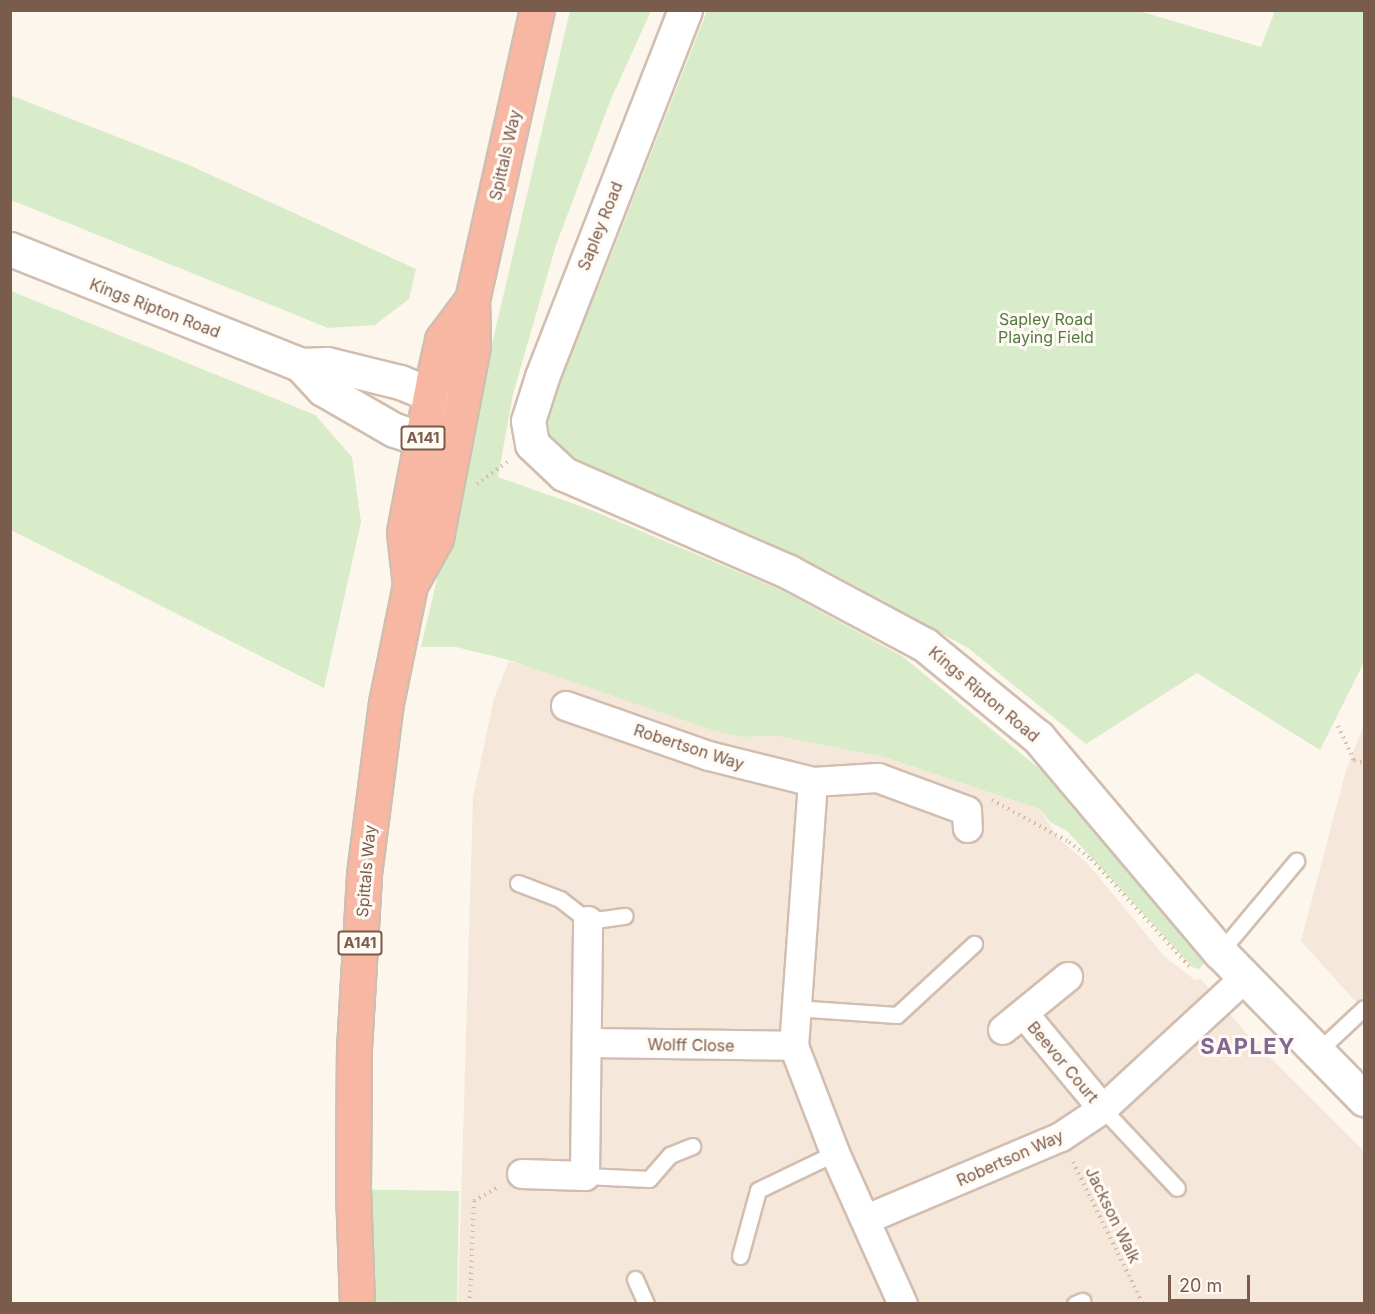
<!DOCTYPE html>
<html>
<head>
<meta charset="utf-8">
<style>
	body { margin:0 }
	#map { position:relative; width:1375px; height:1314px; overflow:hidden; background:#fdf6ec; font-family:Inter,sans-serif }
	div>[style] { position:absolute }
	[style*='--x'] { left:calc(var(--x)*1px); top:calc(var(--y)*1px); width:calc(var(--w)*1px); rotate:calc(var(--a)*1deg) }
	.residential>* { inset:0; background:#f5e8da }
	.green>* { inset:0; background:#d8ecc9; transform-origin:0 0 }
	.path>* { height:4px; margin-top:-2px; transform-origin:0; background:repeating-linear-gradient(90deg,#d9b8a5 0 1.5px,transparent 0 6px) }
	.roads { filter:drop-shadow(2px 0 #d1beb0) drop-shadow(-2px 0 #d1beb0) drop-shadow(0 2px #d1beb0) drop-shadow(0 -2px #d1beb0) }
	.lane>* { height:15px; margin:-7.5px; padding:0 7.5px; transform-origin:7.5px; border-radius:7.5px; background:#fff }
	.street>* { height:28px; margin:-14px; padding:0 14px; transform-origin:14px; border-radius:14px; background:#fff }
	.secondary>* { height:33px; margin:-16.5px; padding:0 16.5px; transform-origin:16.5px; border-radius:16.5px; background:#fff }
	.highway>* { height:33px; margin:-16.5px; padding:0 16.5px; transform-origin:16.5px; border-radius:16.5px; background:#f7b7a3 }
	span { translate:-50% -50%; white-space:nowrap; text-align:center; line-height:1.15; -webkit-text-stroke:6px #fffaf3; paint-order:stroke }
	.shield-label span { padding:2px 4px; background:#fffaf3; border:2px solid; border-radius:4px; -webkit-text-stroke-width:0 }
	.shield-label { font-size:15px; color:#7a5c4d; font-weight:700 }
	.street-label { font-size:16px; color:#7a5c4d }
	.park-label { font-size:16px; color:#537a41 }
	.district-label { font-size:22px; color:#846695; font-weight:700; letter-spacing:1.5px }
	.frame { position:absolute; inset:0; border:12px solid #7a5c4d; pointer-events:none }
	.scale { position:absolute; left:1168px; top:1275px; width:82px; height:27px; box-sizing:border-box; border:3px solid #7a5c4d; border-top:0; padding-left:8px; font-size:18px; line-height:21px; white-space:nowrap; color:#7a5c4d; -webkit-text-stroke:4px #fffaf3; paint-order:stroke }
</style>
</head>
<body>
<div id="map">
	<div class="residential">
		<div style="clip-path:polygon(509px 661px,585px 683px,715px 731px,742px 737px,777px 736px,884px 757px,1040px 809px,1058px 838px,1088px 864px,1165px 957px,1195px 980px,1201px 979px,1252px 1040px,1364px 1151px,1364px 1303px,458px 1304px,473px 798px,494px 698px)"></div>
		<div style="clip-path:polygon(1364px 725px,1364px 1011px,1301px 941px,1346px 770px)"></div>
	</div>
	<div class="green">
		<div style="clip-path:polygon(570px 11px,651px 11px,611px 99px,556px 245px,513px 394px,498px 477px,591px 510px,781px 590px,902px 656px,1057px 783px,1205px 963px,1199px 969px,1192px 967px,1067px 831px,1050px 822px,1040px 809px,884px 757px,777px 736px,742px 737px,715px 731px,509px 660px,456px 647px,421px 647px)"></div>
		<div style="clip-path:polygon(707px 11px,1139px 11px,1261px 47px,1275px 11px,1364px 11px,1364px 662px,1320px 750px,1197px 673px,1086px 744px,968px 648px,826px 570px,573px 464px,548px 434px,544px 411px,600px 283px)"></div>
		<div style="clip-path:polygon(10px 95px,189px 165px,416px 269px,409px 299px,375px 325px,328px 328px,11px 200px)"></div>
		<div style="clip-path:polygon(11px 291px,315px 415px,352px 457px,361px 522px,324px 688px,11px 530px)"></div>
		<div style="left:459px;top:1191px;width:112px;height:89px;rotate:91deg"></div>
	</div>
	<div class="path">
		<div style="--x:477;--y:484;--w:41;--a:-36"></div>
		<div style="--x:1338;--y:726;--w:38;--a:65"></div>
		<div style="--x:1354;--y:761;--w:10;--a:11"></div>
		<div style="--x:992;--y:800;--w:88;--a:28.6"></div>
		<div style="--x:1069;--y:842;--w:28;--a:38"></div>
		<div style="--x:1091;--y:859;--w:147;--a:47.5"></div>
		<div style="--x:1073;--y:1162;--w:158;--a:63.8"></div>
		<div style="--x:470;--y:1304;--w:103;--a:-87.8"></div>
		<div style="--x:474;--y:1201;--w:28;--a:-30"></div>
	</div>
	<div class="roads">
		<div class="lane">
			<div style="--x:518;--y:883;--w:45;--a:20.9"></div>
			<div style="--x:560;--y:899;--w:36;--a:38"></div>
			<div style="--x:588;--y:921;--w:37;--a:-8"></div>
			<div style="--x:1220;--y:952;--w:119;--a:-50.1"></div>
			<div style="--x:794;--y:1008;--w:103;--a:3.9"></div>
			<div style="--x:897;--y:1015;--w:105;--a:-42.7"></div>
			<div style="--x:1317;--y:1052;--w:64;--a:-43.1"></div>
			<div style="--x:1103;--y:1109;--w:108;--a:46.9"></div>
			<div style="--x:585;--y:1176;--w:64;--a:2.7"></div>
			<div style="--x:649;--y:1179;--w:32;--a:-49"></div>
			<div style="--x:670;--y:1155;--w:24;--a:-22"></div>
			<div style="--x:740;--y:1256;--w:68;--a:-74.7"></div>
			<div style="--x:758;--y:1190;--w:85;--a:-25.7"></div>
			<div style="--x:635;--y:1279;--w:27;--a:66"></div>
			<div style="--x:1075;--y:1304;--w:8;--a:-23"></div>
		</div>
		<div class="street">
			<div style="--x:566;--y:706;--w:151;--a:19.3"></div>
			<div style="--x:709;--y:756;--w:107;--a:14"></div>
			<div style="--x:813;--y:782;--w:65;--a:-3.5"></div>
			<div style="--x:878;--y:778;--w:95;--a:20.3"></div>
			<div style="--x:967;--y:811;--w:17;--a:87"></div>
			<div style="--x:813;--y:782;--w:265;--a:94.1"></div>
			<div style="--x:794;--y:1046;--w:115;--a:69"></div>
			<div style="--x:835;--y:1153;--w:166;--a:65.8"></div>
			<div style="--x:1024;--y:1014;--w:124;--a:50.3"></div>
			<div style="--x:1003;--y:1030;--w:84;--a:-39.2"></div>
			<div style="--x:587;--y:1043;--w:207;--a:0.8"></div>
			<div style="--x:522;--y:1174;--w:63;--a:1.8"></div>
			<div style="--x:585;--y:1176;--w:255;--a:-89.3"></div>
			<div style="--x:867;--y:1219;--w:211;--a:-22.9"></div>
			<div style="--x:1061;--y:1137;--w:50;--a:-33.7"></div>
			<div style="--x:1103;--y:1109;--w:193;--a:-42.7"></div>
		</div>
		<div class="secondary">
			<div style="--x:685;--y:10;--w:394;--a:111.3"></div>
			<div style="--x:542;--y:377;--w:46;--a:107.7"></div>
			<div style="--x:528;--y:421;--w:23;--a:80"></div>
			<div style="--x:532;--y:444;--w:44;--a:43.2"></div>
			<div style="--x:564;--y:474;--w:245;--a:23.5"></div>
			<div style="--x:789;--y:572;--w:154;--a:28.2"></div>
			<div style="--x:925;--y:645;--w:146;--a:39.2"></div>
			<div style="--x:1038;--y:737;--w:282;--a:49.8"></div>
			<div style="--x:1220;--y:952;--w:206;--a:45.6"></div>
			<div style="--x:10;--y:249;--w:313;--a:21.7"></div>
			<div style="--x:301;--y:365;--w:26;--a:-2"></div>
			<div style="--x:327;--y:364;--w:75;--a:13.9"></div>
			<div style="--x:400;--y:382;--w:32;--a:22"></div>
			<div style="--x:430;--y:394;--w:41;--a:48.9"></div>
			<div style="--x:457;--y:425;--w:38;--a:158"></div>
			<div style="--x:422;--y:439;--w:29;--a:-162"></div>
			<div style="--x:394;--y:430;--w:82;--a:-150"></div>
			<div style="--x:323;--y:389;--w:33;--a:-133"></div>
		</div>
		<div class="highway">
			<div style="--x:410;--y:585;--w:53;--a:-96.5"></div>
			<div style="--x:404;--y:532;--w:155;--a:-79.2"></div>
			<div style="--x:433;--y:380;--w:41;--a:-77.3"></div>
			<div style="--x:442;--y:340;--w:50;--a:-53.1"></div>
			<div style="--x:357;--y:1304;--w:115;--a:-92"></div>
			<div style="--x:353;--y:1189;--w:140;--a:-89.6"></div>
			<div style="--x:354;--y:1049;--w:175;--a:-86.7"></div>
			<div style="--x:364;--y:874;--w:172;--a:-82.7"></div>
			<div style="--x:386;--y:703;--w:120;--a:-78.5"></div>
			<div style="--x:410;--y:585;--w:54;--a:-61"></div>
			<div style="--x:436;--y:538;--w:196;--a:-79.1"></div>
			<div style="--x:473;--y:346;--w:46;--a:-91.2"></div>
			<div style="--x:472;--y:300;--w:297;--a:-77.4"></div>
		</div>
	</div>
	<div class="shield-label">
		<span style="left:423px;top:438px">A141</span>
		<span style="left:360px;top:943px">A141</span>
	</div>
	<div class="street-label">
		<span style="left:505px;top:155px;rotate:-77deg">Spittals Way</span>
		<span style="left:600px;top:226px;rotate:-68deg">Sapley Road</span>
		<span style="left:155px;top:308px;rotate:21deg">Kings Ripton Road</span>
		<span style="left:984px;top:694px;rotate:40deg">Kings Ripton Road</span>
		<span style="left:689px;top:747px;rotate:18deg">Robertson Way</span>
		<span style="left:366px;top:871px;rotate:-85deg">Spittals Way</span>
		<span style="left:691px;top:1045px;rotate:1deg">Wolff Close</span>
		<span style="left:1063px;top:1062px;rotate:50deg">Beevor Court</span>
		<span style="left:1010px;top:1158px;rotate:-24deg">Robertson Way</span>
		<span style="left:1113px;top:1215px;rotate:64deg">Jackson Walk</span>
	</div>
	<div class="park-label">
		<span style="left:1046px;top:328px">Sapley Road<br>Playing Field</span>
	</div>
	<div class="district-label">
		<span style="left:1248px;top:1047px">SAPLEY</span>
	</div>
	<div class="frame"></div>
	<div class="scale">20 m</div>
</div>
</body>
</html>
